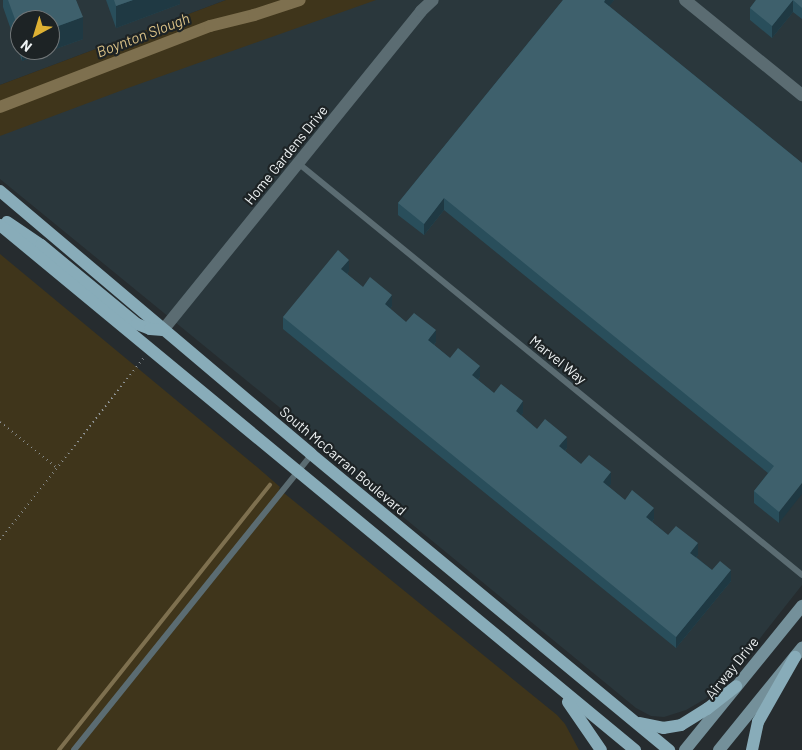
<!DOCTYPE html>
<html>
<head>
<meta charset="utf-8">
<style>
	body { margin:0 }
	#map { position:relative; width:802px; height:750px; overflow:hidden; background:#262c2f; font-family:Barlow,sans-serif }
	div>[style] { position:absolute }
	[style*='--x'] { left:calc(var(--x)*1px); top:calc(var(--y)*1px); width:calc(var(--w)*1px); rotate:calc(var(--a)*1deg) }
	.built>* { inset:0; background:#2a373c }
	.green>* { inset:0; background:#3f351b }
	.stream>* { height:4px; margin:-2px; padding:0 2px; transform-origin:2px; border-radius:2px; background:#7e704f }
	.canal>* { height:12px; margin:-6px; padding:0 6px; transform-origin:6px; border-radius:6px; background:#7e704f }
	.path>* { height:2px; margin-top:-1px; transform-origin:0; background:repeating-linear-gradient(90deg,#8f9496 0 1px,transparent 0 5px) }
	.lane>* { height:6px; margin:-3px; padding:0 3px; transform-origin:3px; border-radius:3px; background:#5b6c72 }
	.street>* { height:12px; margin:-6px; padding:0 6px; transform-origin:6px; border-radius:6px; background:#5b6c72 }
	.secondary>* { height:12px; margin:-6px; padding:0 6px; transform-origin:6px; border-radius:6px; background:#74909a }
	.primary>* { height:12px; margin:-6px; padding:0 6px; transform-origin:6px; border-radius:6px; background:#88acb9 }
	.wall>* { inset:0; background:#294e5b }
	.shaded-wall>* { inset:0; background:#1f3943 }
	.building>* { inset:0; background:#3e606c }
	span { translate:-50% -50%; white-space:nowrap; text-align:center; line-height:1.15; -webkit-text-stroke:4.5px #1d2325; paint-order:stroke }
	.street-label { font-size:14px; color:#eff3f4 }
	.water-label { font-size:15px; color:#dcc388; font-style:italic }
	.north { position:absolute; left:10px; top:10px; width:50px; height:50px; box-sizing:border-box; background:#1d2325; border:1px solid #717678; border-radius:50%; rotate:219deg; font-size:14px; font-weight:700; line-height:20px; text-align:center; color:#eff3f4 }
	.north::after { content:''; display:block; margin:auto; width:18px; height:22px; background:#deb133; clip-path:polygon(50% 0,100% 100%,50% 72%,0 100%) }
</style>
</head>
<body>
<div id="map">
	<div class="built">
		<div style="clip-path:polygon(evenodd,0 0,226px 0,0 85px,0 0,20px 20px,50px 20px,50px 50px,20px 50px,20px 20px)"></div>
		<div style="clip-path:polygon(348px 0,802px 0,802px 585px,727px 680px,705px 699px,686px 710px,664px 717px,651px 716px,636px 708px,369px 489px,306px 429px,0 179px,0 128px)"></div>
	</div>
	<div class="green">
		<div style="clip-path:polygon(226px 0,376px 0,128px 88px,0 136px,0 85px)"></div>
		<div style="clip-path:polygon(0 254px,257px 467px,280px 487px,279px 489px,557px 715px,565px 724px,579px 750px,0 750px)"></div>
	</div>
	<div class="stream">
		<div style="--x:59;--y:750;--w:339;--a:-51.5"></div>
	</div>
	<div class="canal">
		<div style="--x:0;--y:107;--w:225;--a:-21.1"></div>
		<div style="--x:210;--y:26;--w:45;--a:-14"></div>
		<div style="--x:254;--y:15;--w:48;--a:-18.1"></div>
	</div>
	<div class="path">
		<div style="--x:0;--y:422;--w:73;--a:38.9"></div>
		<div style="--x:0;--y:540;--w:231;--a:-51.7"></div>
	</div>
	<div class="lane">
		<div style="--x:298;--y:163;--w:651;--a:39.26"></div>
		<div style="--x:74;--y:750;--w:380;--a:-51.2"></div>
	</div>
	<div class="street">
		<div style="--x:685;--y:0;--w:151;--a:39.1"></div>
		<div style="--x:163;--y:330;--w:410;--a:-51"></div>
		<div style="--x:421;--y:11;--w:16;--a:-43"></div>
	</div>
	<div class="secondary">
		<div style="--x:685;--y:750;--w:186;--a:-50.9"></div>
		<div style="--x:719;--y:750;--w:132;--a:-50.9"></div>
	</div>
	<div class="primary">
		<div style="--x:0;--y:191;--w:407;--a:40.2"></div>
		<div style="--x:311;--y:454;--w:465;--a:39.6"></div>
		<div style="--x:7;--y:222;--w:41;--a:34.1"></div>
		<div style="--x:41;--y:245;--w:124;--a:39.5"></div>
		<div style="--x:137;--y:324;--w:14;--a:21"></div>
		<div style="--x:150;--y:329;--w:13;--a:4"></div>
		<div style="--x:0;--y:225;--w:824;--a:39.58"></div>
		<div style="--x:568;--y:702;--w:58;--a:55.5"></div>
		<div style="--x:640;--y:723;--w:24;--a:12"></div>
		<div style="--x:663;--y:728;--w:18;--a:-9"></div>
		<div style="--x:681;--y:725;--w:31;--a:-32"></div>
		<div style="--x:707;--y:709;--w:37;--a:-38"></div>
		<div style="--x:752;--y:750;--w:29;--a:-78"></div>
		<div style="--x:758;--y:722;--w:75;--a:-60.4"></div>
	</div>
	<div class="wall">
		<div style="clip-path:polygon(evenodd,3px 0,76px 0,83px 39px,22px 61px,3px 7px,3px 0,20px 20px,50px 50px,20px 50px,20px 20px)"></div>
		<div style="clip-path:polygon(106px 0,180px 0,180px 4px,116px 28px)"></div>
		<div style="clip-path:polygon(563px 0,614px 0,609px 6px,802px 163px,779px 523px,754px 503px,754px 491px,768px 473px,444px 210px,424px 235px,398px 215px,398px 203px)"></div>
		<div style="clip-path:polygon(756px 0,802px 0,802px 19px,793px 12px,772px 38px,750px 20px,750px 8px)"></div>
		<div style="clip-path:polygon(349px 271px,347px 274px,363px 287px,392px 306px,390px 309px,406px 322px,436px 342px,434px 345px,450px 358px,480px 377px,478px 380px,494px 393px,523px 413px,521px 415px,537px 429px,567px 448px,565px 451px,581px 464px,611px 484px,608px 486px,625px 500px,654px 519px,652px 522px,668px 535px,698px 555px,696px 557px,712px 570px,731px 581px,676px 648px,283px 329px,283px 317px)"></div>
	</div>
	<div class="shaded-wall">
		<div style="clip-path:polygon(133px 0,180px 0,180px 4px,116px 28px,116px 6px)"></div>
		<div style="clip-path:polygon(605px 0,614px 0,604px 13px,604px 2px)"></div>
		<div style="clip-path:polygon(793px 0,793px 12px,772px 38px,772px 26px)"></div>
		<div style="clip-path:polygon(83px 17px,83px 39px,22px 61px,22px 50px,50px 50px,50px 29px)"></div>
		<div style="clip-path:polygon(444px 198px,444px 210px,424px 235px,424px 224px)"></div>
		<div style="clip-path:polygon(349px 260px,349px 271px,341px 281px,341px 269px)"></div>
		<div style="clip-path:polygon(392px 295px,392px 306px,385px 316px,385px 304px)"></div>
		<div style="clip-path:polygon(436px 330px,436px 342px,428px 352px,428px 340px)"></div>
		<div style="clip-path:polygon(480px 366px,480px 377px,472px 387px,472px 375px)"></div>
		<div style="clip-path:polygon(523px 401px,523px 413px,516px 422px,516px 411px)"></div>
		<div style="clip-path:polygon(567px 437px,567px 448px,559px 458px,559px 446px)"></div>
		<div style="clip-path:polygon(611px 472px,611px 484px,603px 493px,603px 482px)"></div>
		<div style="clip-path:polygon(802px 483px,802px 494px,779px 523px,779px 512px)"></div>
		<div style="clip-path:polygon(654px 508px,654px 519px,646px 529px,646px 517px)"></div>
		<div style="clip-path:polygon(698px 543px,698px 555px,690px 564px,690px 553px)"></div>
		<div style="clip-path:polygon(731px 570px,731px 581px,676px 648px,676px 637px)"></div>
	</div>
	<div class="building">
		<div style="clip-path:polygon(8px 0,76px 0,83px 17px,50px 29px,50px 20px,20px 20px,20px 33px)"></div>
		<div style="clip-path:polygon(114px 0,133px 0,116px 6px)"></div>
		<div style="clip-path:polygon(563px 0,605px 0,604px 2px,802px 163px,802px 483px,779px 512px,754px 491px,774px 466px,444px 198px,424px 224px,398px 203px)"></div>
		<div style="clip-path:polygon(756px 0,802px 0,802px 8px,793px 0,772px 26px,750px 8px)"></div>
		<div style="clip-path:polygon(338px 250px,349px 260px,341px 269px,363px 287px,370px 277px,392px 295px,385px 304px,406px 322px,414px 313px,436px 330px,428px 340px,450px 358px,458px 348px,480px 366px,472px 375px,494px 393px,501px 384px,523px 401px,516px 411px,537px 429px,545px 419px,567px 437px,559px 446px,581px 464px,589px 455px,611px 472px,603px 482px,625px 500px,632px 490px,654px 508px,646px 517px,668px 535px,676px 526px,698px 543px,690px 553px,712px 570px,720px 561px,731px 570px,676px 637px,283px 317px)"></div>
	</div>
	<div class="street-label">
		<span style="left:286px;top:155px;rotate:-51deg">Home Gardens Drive</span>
		<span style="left:558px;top:360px;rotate:39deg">Marvel Way</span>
		<span style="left:343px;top:461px;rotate:40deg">South McCarran Boulevard</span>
		<span style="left:732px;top:668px;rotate:-51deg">Airway Drive</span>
	</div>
	<div class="water-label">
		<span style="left:143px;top:35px;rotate:-21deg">Boynton Slough</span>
	</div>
	<div class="north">N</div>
</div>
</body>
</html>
